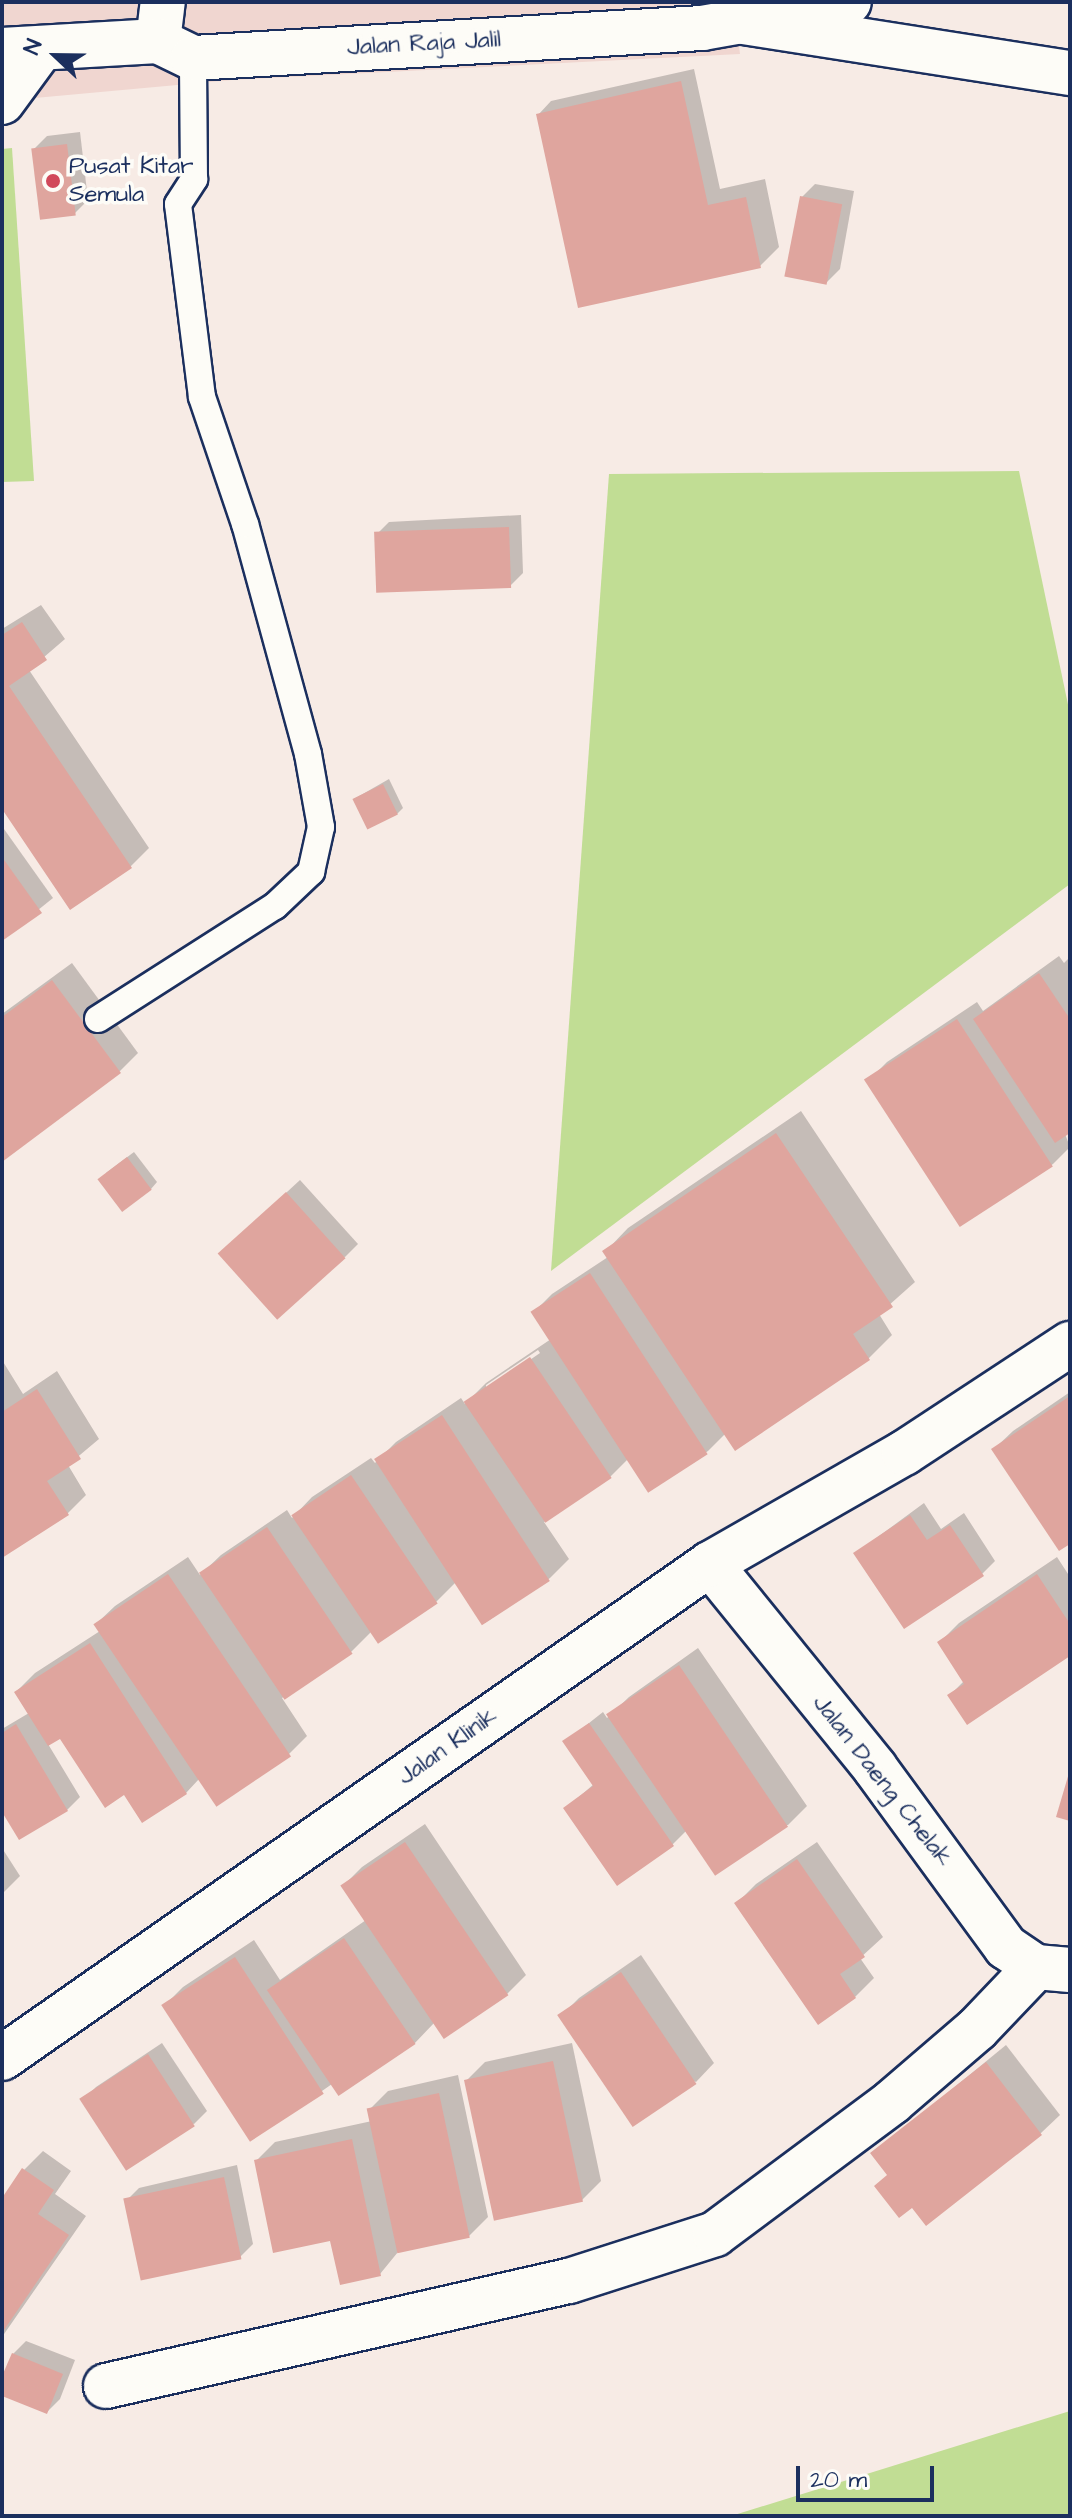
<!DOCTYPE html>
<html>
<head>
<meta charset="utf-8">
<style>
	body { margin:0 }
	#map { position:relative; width:1072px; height:2518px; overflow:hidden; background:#f7ebe5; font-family:"Architects Daughter",sans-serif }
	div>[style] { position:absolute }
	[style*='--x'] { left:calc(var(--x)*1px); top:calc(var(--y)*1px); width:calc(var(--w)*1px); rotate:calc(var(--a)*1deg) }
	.built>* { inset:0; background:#f0d6d0 }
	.green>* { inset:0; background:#c1dd94 }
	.shadow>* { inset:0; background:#0003 }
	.building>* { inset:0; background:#dfa59e; transform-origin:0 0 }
	.roads { filter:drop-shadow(2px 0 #1b2f5e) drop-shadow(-2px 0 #1b2f5e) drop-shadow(0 2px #1b2f5e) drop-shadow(0 -2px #1b2f5e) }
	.service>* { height:26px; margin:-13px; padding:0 13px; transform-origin:13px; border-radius:13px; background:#fdfcf7 }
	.minor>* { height:44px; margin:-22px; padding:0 22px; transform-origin:22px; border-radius:22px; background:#fdfcf7 }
	.tertiary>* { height:44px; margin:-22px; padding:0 22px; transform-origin:22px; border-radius:22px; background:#fdfcf7 }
	.trunk>* { height:44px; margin:-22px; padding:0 22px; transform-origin:22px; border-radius:22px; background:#fdfcf7 }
	.dots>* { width:22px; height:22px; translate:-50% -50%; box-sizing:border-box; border:4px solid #fdfcf7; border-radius:50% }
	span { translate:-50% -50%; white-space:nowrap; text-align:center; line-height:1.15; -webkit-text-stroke:7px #fdfcf7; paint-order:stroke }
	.street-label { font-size:24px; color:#1b2f5e }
	.poi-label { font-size:24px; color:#1b2f5e }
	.left { translate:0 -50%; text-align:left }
	.frame { position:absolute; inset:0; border:4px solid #1b2f5e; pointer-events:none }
	.north { position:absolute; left:16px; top:16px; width:80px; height:80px; -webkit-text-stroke:6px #fdfcf7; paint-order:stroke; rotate:292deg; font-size:22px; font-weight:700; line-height:32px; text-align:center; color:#1b2f5e }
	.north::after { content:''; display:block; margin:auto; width:28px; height:36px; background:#1b2f5e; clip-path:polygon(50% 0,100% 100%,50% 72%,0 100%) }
	.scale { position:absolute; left:796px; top:2466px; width:138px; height:36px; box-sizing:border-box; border:4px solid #1b2f5e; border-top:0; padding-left:10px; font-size:24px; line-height:28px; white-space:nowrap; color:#1b2f5e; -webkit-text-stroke:6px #fdfcf7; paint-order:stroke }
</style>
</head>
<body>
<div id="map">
	<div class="built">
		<div style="clip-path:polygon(2px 2px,733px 2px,740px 54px,232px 80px,2px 101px)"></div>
	</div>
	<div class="green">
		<div style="clip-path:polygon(12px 148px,34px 481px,2px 482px,2px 149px)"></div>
		<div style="clip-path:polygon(1019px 471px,1070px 714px,1070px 884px,551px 1271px,609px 474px)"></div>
		<div style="clip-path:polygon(1070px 2411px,1070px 2516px,731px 2516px)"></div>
	</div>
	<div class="shadow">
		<div style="clip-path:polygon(694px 69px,720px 189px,765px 179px,779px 247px,760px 266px,538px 115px,551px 101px)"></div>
		<div style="clip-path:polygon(80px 132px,88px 200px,75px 213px,34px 149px,47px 136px)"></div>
		<div style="clip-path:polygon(815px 184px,854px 191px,840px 269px,827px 282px,802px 197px)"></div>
		<div style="clip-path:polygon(521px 515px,523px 573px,510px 586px,376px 535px,389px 522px)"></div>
		<div style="clip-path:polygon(41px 605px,65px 639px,29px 670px,149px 848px,130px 867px,2px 806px,2px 629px)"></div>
		<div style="clip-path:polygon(389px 779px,403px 808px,397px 814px,354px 799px)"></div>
		<div style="clip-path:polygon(4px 829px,53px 898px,2px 939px,2px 830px)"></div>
		<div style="clip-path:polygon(1059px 956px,1064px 963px,1070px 957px,1070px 1131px,1065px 1134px,1070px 1147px,1053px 1164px,963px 1224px,868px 1081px,887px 1062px,977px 1002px,983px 1011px)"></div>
		<div style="clip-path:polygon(72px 963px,138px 1053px,119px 1072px,2px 1160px,2px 1014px)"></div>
		<div style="clip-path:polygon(evenodd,801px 1111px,915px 1282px,879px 1314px,892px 1335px,869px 1358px,736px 1449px,726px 1433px,708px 1451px,651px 1490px,630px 1457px,610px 1477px,544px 1522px,569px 1559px,550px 1578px,485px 1623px,457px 1581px,436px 1602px,378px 1641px,371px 1632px,351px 1652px,282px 1698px,307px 1736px,288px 1755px,199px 1779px,186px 1793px,125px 1792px,61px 1736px,48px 1744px,80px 1797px,67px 1810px,2px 1808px,2px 1729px,29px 1713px,16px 1692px,35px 1673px,100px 1631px,96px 1624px,115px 1606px,188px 1557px,200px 1575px,221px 1555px,287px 1510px,292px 1518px,312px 1497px,371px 1458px,375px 1463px,396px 1442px,461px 1398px,465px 1404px,486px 1383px,551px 1339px,533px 1313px,552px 1294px,608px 1257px,605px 1252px,628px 1228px,801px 1111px,538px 1350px,540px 1353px,486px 1390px,486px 1385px,538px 1350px)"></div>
		<div style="clip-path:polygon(134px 1152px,157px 1182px,151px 1189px,106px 1173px)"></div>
		<div style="clip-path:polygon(300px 1180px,358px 1244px,345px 1257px,234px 1241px)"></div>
		<div style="clip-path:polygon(2px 1360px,23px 1394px,57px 1371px,99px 1439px,68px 1465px,86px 1495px,67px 1514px,2px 1555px)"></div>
		<div style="clip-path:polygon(1070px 1392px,1070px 1542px,994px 1449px,1013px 1431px)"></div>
		<div style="clip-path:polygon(924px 1503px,941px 1529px,964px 1513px,995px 1561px,982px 1574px,856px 1553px)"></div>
		<div style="clip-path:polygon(1057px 1557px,1070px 1577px,1070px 1653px,950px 1695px,965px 1680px,940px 1642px,959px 1623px)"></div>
		<div style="clip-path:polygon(698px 1648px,807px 1806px,788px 1825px,688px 1829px,672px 1845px,566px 1808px,594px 1784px,565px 1742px,603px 1712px,607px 1718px,629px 1697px)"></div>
		<div style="clip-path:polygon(425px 1824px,526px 1975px,507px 1994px,444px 2037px,434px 2023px,414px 2044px,332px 2084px,252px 2140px,164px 2006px,183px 1987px,254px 1940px,280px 1980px,366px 1920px,343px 1886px,362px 1867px)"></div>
		<div style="clip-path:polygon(817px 1842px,883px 1937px,860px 1958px,874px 1978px,855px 1997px,737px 1903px,756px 1884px)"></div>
		<div style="clip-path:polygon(2px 1848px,20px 1876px,2px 1894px)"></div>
		<div style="clip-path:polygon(641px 1955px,714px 2063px,696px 2082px,560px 2017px,579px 1998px)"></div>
		<div style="clip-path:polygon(162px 2043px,207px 2111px,194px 2124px,83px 2100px,96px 2087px)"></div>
		<div style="clip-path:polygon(572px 2043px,601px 2181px,582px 2200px,466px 2081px,485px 2062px)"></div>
		<div style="clip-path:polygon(1006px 2045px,1060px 2115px,1041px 2133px,926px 2223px,873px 2154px)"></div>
		<div style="clip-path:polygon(458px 2075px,488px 2217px,469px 2236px,398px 2252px,380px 2274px,332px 2239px,256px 2161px,275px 2142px,372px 2121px,369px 2110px,388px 2091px)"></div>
		<div style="clip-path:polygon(43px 2151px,71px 2171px,55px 2194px,86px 2216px,2px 2337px,2px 2201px,24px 2170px)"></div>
		<div style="clip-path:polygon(237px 2165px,253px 2244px,240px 2257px,126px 2201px,139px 2188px)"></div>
		<div style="clip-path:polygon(26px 2341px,75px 2360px,60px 2399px,47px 2412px,2px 2394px,2px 2382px,13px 2354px)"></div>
	</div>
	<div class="building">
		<div style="clip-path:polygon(681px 81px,708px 205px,746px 197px,761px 268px,578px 308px,536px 114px)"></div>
		<div style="left:67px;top:144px;width:72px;height:36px;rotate:83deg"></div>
		<div style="left:800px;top:196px;width:43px;height:82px;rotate:11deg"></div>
		<div style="left:509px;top:527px;width:61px;height:135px;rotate:88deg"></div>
		<div style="clip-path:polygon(22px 622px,47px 660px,9px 686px,132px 868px,70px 910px,2px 809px,2px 635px)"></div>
		<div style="left:383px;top:784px;width:34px;height:34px;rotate:64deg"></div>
		<div style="clip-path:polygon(2px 857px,42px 913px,2px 941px)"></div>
		<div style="clip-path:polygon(1039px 973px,1070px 1019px,1070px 1133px,1055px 1143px,973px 1019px)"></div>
		<div style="clip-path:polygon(52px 980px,121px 1073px,2px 1162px,2px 1017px)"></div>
		<div style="left:957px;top:1019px;width:176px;height:111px;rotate:57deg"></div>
		<div style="clip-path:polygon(776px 1133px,893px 1307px,853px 1334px,870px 1360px,735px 1451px,602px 1251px)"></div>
		<div style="left:127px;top:1157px;width:41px;height:37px;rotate:53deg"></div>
		<div style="left:286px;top:1192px;width:89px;height:92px;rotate:48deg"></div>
		<div style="left:590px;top:1273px;width:216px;height:71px;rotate:57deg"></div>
		<div style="left:530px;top:1357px;width:146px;height:80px;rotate:56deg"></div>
		<div style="clip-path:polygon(37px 1389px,81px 1459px,47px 1481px,69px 1515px,2px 1558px,2px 1412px)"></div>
		<div style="clip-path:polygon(1070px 1396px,1070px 1544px,1059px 1551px,991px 1449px)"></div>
		<div style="left:442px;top:1415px;width:198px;height:81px;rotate:57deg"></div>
		<div style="left:351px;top:1475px;width:155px;height:72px;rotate:56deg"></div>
		<div style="clip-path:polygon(910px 1515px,927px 1540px,950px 1525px,984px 1576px,904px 1629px,853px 1553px)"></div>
		<div style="left:267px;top:1527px;width:153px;height:82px;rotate:56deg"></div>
		<div style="left:168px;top:1574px;width:220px;height:90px;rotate:56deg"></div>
		<div style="clip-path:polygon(1037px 1574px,1070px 1624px,1070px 1656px,967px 1725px,947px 1695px,964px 1684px,937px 1642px)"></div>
		<div style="clip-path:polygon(90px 1643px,187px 1794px,142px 1823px,124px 1795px,105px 1808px,60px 1739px,48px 1746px,14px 1692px)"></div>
		<div style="left:679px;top:1665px;width:195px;height:88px;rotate:56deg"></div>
		<div style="clip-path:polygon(589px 1723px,674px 1846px,617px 1886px,563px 1808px,593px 1786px,562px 1741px)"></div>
		<div style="clip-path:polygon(16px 1724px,68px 1811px,19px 1840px,2px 1812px,2px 1733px)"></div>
		<div style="clip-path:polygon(1069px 1773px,1070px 1773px,1070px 1821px,1056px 1817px)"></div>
		<div style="left:405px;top:1842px;width:185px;height:78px;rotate:56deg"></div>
		<div style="clip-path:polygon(797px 1859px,865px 1957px,840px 1974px,856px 1998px,818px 2025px,734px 1903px)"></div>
		<div style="left:344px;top:1938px;width:128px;height:93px;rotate:56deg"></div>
		<div style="left:235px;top:1957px;width:163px;height:88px;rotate:57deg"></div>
		<div style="left:621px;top:1972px;width:135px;height:77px;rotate:56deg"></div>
		<div style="left:148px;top:2054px;width:86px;height:82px;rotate:57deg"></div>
		<div style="left:553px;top:2061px;width:144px;height:91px;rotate:78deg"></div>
		<div style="clip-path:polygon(986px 2062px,1042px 2135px,926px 2226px,912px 2208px,899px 2218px,874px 2186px,887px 2175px,870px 2153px)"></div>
		<div style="left:439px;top:2093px;width:148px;height:74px;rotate:78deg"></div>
		<div style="clip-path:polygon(352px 2139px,381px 2276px,340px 2285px,330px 2241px,273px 2253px,254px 2160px)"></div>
		<div style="clip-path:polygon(22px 2168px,54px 2190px,38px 2214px,69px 2235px,2px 2333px,2px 2198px)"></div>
		<div style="left:224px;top:2177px;width:84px;height:103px;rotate:78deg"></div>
		<div style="clip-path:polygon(12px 2353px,63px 2374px,47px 2414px,2px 2396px,2px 2376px)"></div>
	</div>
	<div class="roads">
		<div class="service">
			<div style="--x:98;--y:1019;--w:210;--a:-32.6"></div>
			<div style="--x:275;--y:906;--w:50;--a:-43.4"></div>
			<div style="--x:311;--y:872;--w:46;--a:-77.5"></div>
			<div style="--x:321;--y:827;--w:74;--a:-100.1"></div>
			<div style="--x:308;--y:754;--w:238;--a:-105.3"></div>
			<div style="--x:245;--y:524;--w:134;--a:-108.7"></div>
			<div style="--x:202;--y:397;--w:194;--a:-97.1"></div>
			<div style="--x:178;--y:204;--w:30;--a:-57"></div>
			<div style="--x:194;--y:179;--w:121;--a:-90.5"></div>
		</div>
		<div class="minor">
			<div style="--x:158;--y:41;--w:39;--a:-83"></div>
			<div style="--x:2;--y:102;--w:66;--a:-53.7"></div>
			<div style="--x:710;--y:1564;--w:262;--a:51"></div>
			<div style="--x:875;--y:1768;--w:222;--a:53.8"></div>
			<div style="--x:1006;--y:1947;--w:36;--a:34"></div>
			<div style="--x:1036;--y:1967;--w:34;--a:5"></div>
			<div style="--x:2;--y:2058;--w:863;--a:-34.91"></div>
			<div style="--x:710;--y:1564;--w:224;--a:-29.8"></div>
			<div style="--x:904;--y:1453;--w:199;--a:-33.3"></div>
			<div style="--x:106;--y:2386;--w:475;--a:-12.8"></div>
			<div style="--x:569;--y:2281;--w:153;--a:-17.8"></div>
			<div style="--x:715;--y:2234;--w:221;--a:-36.7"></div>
			<div style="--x:892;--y:2102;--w:112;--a:-40.7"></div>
			<div style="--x:977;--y:2029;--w:86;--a:-46.4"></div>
		</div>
		<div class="tertiary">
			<div style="--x:2;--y:50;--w:156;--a:-3.3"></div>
			<div style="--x:158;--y:41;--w:39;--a:26"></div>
			<div style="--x:193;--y:58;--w:510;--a:-3.37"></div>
			<div style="--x:702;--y:28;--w:149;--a:-10"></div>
		</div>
		<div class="trunk">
			<div style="--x:737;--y:21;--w:337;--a:8.9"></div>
		</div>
	</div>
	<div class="dots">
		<div style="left:53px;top:181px;background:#d1495b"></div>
	</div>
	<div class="street-label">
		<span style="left:424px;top:44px;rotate:-3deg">Jalan Raja Jalil</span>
		<span style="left:448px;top:1747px;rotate:-35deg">Jalan Klinik</span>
		<span style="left:882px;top:1781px;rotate:52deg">Jalan Daeng Chelak</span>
	</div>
	<div class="poi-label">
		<span class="left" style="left:69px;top:181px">Pusat Kitar<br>Semula</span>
	</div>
	<div class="frame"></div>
	<div class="north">N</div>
	<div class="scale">20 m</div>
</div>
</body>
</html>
